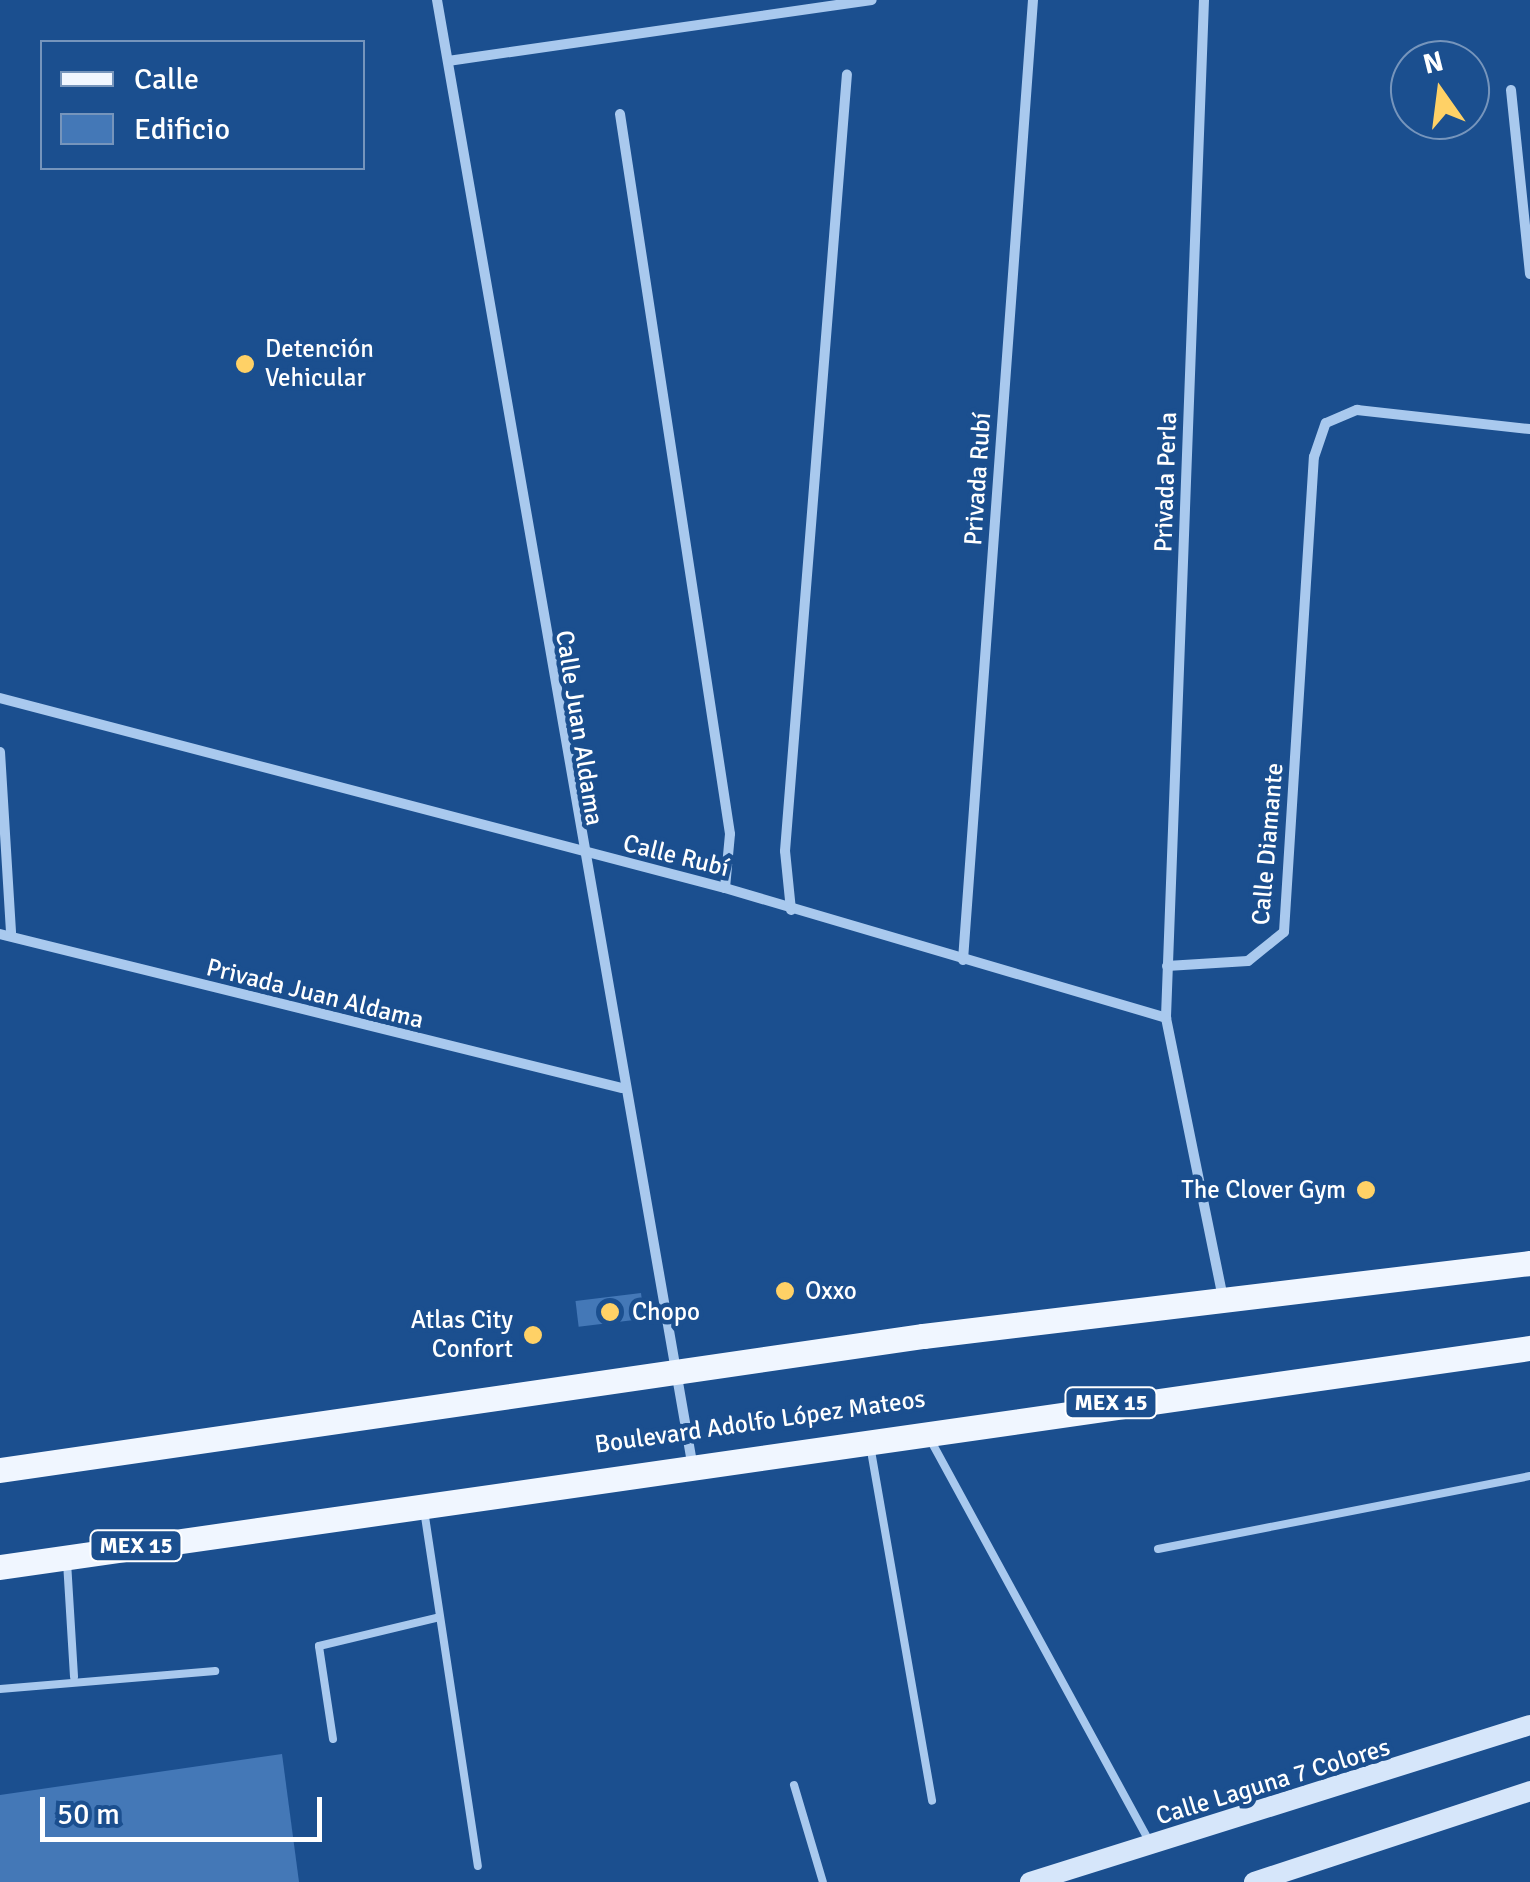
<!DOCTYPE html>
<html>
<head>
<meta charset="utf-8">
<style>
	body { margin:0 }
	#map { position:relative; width:1530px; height:1882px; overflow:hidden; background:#1b4f8f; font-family:Signika,sans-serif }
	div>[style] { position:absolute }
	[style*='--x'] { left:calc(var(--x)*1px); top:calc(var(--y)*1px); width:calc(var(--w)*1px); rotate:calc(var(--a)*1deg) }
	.building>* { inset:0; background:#4478b7; transform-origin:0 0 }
	.lane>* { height:8px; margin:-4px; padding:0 4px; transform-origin:4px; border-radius:4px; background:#a9c9ee }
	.street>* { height:10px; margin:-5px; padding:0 5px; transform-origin:5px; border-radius:5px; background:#a9c9ee }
	.secondary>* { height:20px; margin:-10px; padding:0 10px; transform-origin:10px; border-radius:10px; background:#d6e6fa }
	.primary>* { height:25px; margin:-12.5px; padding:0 12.5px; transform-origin:12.5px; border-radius:12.5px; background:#f0f6ff }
	.dots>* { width:28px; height:28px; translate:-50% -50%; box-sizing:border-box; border:5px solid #1b4f8f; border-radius:50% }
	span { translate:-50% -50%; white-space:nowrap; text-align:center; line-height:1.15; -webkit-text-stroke:9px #1b4f8f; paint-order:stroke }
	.shield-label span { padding:2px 8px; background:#1b4f8f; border:2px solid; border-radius:8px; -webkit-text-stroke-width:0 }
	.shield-label { font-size:22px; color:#fff; font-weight:700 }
	.poi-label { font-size:25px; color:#fff }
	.left { translate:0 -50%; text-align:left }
	.right { translate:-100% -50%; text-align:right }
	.street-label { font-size:25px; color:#fff }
	.legend { position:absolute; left:40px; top:40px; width:325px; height:130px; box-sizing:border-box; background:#1b4f8f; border:2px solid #7695bc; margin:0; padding:12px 18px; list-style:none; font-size:30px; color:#fff }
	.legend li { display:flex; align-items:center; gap:20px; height:50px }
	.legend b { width:50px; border:2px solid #7695bc }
	.north { position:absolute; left:1390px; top:40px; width:100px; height:100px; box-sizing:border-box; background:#1b4f8f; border:2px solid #7695bc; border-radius:50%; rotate:346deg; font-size:28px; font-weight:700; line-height:40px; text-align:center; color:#fff }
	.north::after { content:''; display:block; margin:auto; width:35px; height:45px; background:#ffd166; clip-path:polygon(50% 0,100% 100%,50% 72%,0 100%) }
	.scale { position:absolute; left:40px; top:1797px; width:282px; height:45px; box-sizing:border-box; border:5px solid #fff; border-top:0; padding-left:12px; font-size:30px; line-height:35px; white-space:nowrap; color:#fff; -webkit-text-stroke:8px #1b4f8f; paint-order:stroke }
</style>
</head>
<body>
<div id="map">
	<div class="building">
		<div style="left:641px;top:1293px;width:26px;height:66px;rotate:83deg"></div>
		<div style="clip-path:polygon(282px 1754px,299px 1882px,0 1882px,0 1795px)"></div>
	</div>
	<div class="lane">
		<div style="--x:931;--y:1441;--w:456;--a:61.4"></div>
		<div style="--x:870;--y:1445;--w:361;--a:80.1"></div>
		<div style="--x:424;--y:1510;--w:360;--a:81.4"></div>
		<div style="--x:1158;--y:1549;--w:379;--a:-11.1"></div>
		<div style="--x:67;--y:1562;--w:115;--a:86.5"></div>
		<div style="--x:0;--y:1689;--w:216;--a:-4.8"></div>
		<div style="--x:333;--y:1739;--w:94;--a:-98.6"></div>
		<div style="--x:319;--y:1646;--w:124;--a:-13.5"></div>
		<div style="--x:794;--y:1785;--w:101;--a:73.4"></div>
	</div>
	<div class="street">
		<div style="--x:437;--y:0;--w:1484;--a:80.11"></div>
		<div style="--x:1204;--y:0;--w:1019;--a:92.14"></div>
		<div style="--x:1166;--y:1018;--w:285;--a:78.5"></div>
		<div style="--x:448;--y:61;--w:428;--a:-8.2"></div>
		<div style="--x:1511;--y:90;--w:185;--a:84.1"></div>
		<div style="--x:620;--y:114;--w:728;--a:81.31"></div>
		<div style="--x:730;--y:834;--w:54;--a:95.3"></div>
		<div style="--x:0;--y:698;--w:749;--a:14.69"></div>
		<div style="--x:725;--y:888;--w:460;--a:16.4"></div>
		<div style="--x:0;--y:752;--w:181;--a:86.5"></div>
		<div style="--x:791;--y:910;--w:59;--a:-95.8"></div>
		<div style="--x:785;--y:851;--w:779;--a:-85.44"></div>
		<div style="--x:0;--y:934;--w:641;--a:13.91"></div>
		<div style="--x:963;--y:960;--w:963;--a:-85.83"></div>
		<div style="--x:1167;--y:966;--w:81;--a:-3.5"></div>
		<div style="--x:1248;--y:961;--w:46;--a:-38.9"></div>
		<div style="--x:1284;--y:932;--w:476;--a:-86.4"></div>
		<div style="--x:1314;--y:457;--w:36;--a:-71"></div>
		<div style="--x:1326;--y:423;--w:34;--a:-23"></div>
		<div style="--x:1357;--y:410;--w:174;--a:6.3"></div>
	</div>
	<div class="secondary">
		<div style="--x:1030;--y:1882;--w:524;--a:-17.43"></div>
		<div style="--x:1254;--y:1882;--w:291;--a:-18.2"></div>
	</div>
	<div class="primary">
		<div style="--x:0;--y:1470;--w:933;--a:-8.26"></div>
		<div style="--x:923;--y:1336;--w:611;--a:-6.86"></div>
		<div style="--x:0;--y:1567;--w:1546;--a:-8.15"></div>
	</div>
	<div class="dots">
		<div style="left:245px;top:364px;background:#ffd166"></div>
		<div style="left:1366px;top:1190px;background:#ffd166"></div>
		<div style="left:785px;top:1291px;background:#ffd166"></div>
		<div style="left:610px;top:1312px;background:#ffd166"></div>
		<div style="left:533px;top:1335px;background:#ffd166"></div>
	</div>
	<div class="shield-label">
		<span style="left:1111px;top:1403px">MEX 15</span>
		<span style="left:136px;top:1546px">MEX 15</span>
	</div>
	<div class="poi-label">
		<span class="left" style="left:265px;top:364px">Detención<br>Vehicular</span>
		<span class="right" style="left:1346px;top:1190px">The Clover Gym</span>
		<span class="left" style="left:805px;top:1291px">Oxxo</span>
		<span class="left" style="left:632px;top:1312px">Chopo</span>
		<span class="right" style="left:513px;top:1335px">Atlas City<br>Confort</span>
	</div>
	<div class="street-label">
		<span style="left:978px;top:479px;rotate:-86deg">Privada Rubí</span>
		<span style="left:1166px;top:482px;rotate:-88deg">Privada Perla</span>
		<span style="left:579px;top:728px;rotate:81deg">Calle Juan Aldama</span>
		<span style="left:1268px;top:844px;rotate:-85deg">Calle Diamante</span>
		<span style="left:676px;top:856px;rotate:14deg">Calle Rubí</span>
		<span style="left:315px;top:994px;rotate:14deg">Privada Juan Aldama</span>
		<span style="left:760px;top:1422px;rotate:-8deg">Boulevard Adolfo López Mateos</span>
		<span style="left:1273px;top:1782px;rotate:-17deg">Calle Laguna 7 Colores</span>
	</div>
	<ul class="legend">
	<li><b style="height:12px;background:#f0f6ff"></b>Calle</li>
	<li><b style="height:28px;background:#4478b7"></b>Edificio</li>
	</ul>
	<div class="north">N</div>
	<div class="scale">50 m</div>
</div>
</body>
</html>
